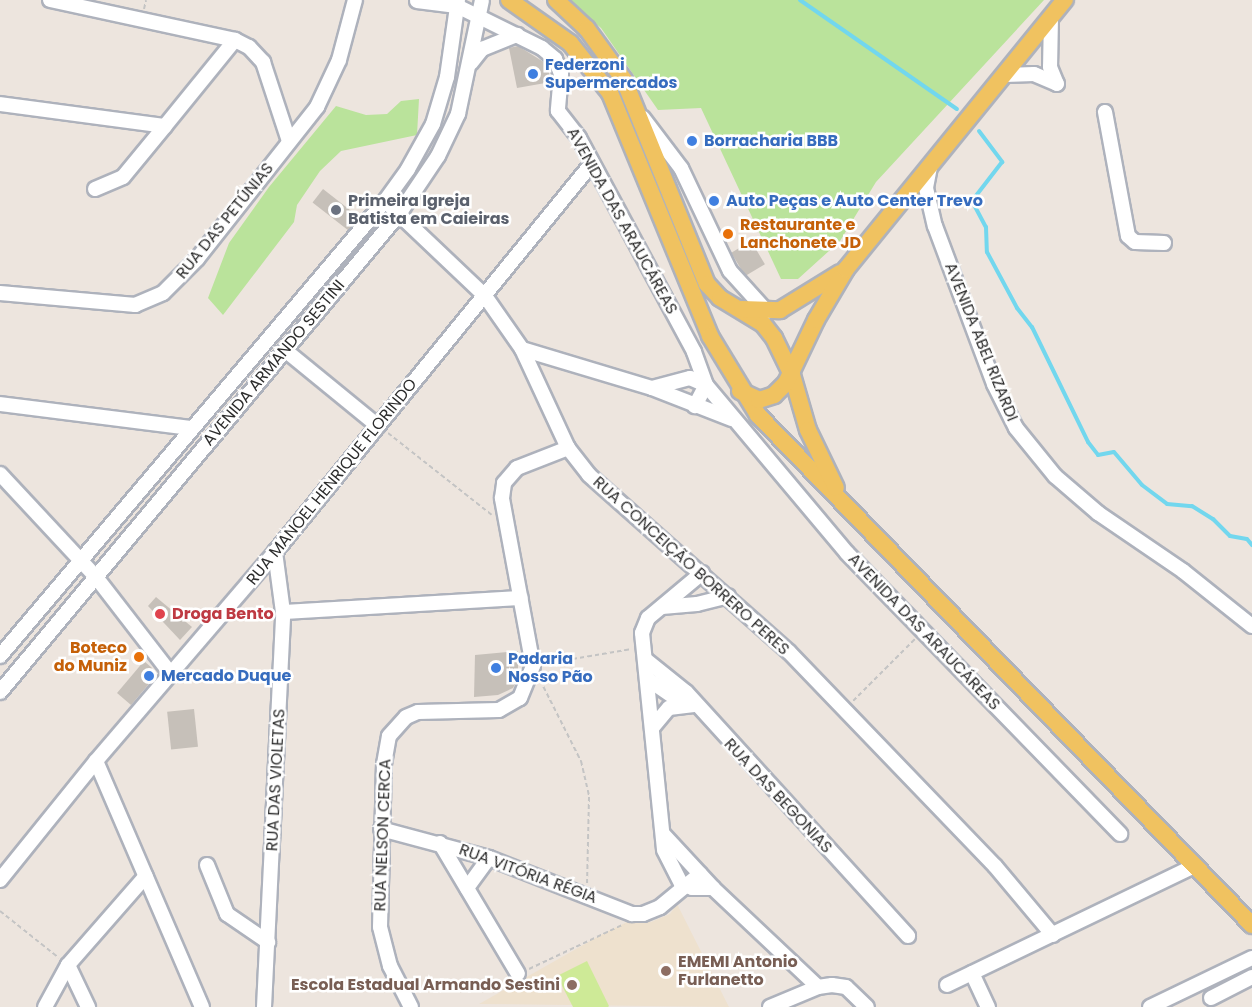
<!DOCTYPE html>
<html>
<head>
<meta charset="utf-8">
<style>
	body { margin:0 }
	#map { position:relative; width:1252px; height:1007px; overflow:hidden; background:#ede5de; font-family:Poppins,sans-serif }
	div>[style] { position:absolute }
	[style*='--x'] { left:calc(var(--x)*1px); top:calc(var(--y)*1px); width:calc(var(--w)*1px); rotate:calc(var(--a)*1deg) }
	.education>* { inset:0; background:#eee1ce }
	.green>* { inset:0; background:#bae39b }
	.pitch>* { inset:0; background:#ceea97 }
	.stream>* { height:4px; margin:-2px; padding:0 2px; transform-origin:2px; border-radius:2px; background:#72d7ee }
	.building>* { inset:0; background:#c6c0b9; transform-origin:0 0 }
	.path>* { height:2px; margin-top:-1px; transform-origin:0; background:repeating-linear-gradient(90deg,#c4c4c4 0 4.5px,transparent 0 7.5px) }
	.roads { filter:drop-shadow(2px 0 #aeb2bc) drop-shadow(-2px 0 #aeb2bc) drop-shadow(0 2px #aeb2bc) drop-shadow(0 -2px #aeb2bc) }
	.minor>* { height:14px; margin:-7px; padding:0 7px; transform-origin:7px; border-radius:7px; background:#fff }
	.major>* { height:16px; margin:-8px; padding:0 8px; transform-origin:8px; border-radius:8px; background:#f0c260 }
	.dots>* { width:16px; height:16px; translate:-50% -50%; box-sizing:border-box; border:3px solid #fff; border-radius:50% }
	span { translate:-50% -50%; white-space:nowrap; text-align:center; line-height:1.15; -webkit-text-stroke:5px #fff; paint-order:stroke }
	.shop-label { font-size:16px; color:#366cbe; font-weight:700 }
	.left { translate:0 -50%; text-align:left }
	.worship-label { font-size:16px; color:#5b616d; font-weight:700 }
	.street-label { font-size:16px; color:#2c2c2c }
	.food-label { font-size:16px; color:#c56008; font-weight:700 }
	.right { translate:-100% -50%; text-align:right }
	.health-label { font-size:16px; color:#be3a42; font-weight:700 }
	.education-label { font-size:16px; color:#785e54; font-weight:700 }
</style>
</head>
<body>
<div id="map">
	<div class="education">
		<div style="clip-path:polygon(677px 904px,729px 1007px,479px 1004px,599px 936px,631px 920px,651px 922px,670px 914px)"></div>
	</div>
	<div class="green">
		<div style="clip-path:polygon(568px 0,1044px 0,876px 182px,840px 241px,798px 279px,781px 279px,701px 108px,658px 110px,601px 28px)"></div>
		<div style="clip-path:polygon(419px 99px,417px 135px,341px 151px,320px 171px,297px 205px,294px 222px,223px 315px,208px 298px,229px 243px,269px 187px,336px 106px,366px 115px,387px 114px,401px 101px)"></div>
	</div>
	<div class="pitch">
		<div style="clip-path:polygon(587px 961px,609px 1006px,608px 1007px,573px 1007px,557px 976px)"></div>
	</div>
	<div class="stream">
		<div style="--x:800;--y:0;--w:191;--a:34.8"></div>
		<div style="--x:979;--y:131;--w:39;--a:53"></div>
		<div style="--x:1002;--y:162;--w:49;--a:127.6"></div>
		<div style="--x:972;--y:201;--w:30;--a:62"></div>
		<div style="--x:986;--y:227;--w:25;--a:88"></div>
		<div style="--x:987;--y:252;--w:64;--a:61.8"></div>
		<div style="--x:1017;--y:308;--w:24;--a:52"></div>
		<div style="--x:1032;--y:327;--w:128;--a:64"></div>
		<div style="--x:1088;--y:442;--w:16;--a:52"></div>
		<div style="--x:1098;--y:455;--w:16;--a:-11"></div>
		<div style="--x:1114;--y:452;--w:43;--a:49.7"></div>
		<div style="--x:1142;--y:485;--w:31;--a:37"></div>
		<div style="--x:1167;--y:504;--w:25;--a:5"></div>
		<div style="--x:1192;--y:506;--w:25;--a:32"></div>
		<div style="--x:1213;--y:519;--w:24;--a:45"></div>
		<div style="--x:1230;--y:536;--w:17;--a:10"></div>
		<div style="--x:1247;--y:539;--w:8;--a:50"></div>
	</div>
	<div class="building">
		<div style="clip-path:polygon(518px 46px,547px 64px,551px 82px,517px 88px,509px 48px)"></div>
		<div style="left:323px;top:189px;width:46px;height:17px;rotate:38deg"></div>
		<div style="left:751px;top:241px;width:27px;height:23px;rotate:59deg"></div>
		<div style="clip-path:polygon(156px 597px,192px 627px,180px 640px,148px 606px)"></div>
		<div style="clip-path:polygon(518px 651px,518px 678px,513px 688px,498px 695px,474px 697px,475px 655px)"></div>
		<div style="clip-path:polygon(144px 661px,152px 668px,153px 679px,131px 705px,117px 693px)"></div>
		<div style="left:194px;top:709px;width:38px;height:27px;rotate:84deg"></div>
	</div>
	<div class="path">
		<div style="--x:144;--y:9;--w:9;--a:-77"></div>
		<div style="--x:388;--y:433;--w:132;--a:38.3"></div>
		<div style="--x:543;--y:664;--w:90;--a:-9.6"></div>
		<div style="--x:540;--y:680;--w:91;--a:63.2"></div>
		<div style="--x:581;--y:761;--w:37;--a:77"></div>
		<div style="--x:589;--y:797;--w:86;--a:91.3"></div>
		<div style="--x:853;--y:701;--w:88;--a:-45"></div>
		<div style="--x:0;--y:911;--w:75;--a:38.5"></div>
		<div style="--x:529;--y:969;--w:105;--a:-25.3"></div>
	</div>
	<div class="roads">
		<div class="minor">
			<div style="--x:50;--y:0;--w:189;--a:12.2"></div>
			<div style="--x:235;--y:40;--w:16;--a:27"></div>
			<div style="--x:249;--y:47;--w:21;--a:47"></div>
			<div style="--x:263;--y:62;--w:83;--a:71.8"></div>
			<div style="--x:417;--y:1;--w:40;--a:7.1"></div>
			<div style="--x:457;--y:6;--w:95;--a:26.3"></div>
			<div style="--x:542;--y:48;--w:17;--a:40"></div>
			<div style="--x:555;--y:59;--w:16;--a:68"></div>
			<div style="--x:561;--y:74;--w:37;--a:95"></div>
			<div style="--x:558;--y:111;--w:34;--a:52"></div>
			<div style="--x:579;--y:138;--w:243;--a:61.7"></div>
			<div style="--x:694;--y:352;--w:35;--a:70"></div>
			<div style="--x:706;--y:385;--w:24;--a:118"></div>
			<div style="--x:1051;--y:17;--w:50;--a:91.1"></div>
			<div style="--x:1050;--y:67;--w:18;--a:68"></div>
			<div style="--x:471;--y:63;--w:18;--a:-52"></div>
			<div style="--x:482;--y:49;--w:38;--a:-22"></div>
			<div style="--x:1005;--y:75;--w:29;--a:-2"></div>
			<div style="--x:1034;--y:74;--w:25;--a:23"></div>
			<div style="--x:0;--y:104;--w:166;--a:7.6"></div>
			<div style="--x:165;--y:126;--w:111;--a:-50.9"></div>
			<div style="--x:1105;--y:112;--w:126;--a:79.5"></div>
			<div style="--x:1128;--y:236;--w:9;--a:41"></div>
			<div style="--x:1135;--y:242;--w:29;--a:2"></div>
			<div style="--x:643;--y:118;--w:63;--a:52.8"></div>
			<div style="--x:681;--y:168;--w:114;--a:64.6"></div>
			<div style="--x:730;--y:271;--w:55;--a:47.9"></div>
			<div style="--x:930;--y:167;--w:21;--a:101"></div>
			<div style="--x:926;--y:188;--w:39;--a:77"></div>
			<div style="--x:935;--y:226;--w:169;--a:69.5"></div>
			<div style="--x:994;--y:384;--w:49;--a:63.4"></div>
			<div style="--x:1016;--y:428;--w:62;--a:50.9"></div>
			<div style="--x:1055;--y:476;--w:57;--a:40.7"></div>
			<div style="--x:1098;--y:513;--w:103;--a:34.3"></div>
			<div style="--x:1183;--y:571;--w:88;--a:38.6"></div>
			<div style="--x:95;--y:189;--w:30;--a:-23"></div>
			<div style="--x:123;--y:177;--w:66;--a:-50.5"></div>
			<div style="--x:385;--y:201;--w:138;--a:43.5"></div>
			<div style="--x:485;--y:296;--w:65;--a:55.1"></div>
			<div style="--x:522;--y:349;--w:109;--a:65.1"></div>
			<div style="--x:568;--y:448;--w:34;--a:52"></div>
			<div style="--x:589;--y:475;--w:267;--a:41.5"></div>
			<div style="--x:789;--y:652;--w:297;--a:46.1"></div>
			<div style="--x:995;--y:866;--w:90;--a:50"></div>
			<div style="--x:0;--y:293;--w:136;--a:5.1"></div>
			<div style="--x:135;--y:305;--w:30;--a:-23"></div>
			<div style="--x:163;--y:293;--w:48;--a:-45"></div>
			<div style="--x:197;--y:259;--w:194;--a:-51.7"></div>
			<div style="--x:317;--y:107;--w:52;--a:-64.9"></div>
			<div style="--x:339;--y:60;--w:62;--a:-75.1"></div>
			<div style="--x:522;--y:349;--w:136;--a:16.7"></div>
			<div style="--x:652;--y:388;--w:86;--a:21.2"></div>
			<div style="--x:285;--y:350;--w:120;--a:39.3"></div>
			<div style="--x:652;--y:388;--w:39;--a:-15"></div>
			<div style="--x:690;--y:378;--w:17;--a:24"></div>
			<div style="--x:706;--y:385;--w:219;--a:50"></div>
			<div style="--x:847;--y:553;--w:392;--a:45.8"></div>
			<div style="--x:0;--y:404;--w:191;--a:7.2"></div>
			<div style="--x:0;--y:474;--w:141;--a:47"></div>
			<div style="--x:96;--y:577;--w:123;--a:52.3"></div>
			<div style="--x:702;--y:573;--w:70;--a:140.2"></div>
			<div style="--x:648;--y:618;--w:16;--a:112"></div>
			<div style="--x:642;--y:633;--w:218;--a:84.2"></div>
			<div style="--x:664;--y:850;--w:37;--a:63"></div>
			<div style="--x:681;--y:883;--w:12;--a:24"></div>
			<div style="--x:692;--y:888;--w:21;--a:0"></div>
			<div style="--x:662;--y:607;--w:35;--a:-5"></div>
			<div style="--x:697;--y:604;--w:32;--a:-14"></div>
			<div style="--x:283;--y:612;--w:238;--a:-3.4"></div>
			<div style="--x:0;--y:656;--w:596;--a:-49.76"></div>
			<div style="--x:385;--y:201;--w:39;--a:-54"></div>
			<div style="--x:408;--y:169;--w:51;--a:-60.9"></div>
			<div style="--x:433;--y:124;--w:49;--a:-73.4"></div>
			<div style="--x:447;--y:77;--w:78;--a:-81.9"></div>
			<div style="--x:646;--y:660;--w:51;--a:38.7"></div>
			<div style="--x:686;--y:692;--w:330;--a:47.7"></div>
			<div style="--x:649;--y:680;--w:44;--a:34.8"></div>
			<div style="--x:0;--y:692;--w:623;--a:-50.15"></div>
			<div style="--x:399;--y:214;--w:70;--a:-56.1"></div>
			<div style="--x:438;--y:156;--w:47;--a:-64.5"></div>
			<div style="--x:458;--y:114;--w:116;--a:-78.1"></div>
			<div style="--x:652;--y:728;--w:26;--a:-50"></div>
			<div style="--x:669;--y:708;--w:25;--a:-7"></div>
			<div style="--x:96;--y:761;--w:268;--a:66.7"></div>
			<div style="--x:381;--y:829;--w:112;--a:15"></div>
			<div style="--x:489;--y:858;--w:154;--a:21.4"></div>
			<div style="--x:632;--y:914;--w:11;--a:0"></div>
			<div style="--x:643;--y:914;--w:18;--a:-22"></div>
			<div style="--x:660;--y:907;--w:52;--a:-39.5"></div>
			<div style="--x:663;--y:834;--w:74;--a:47.2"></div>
			<div style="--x:713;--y:888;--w:144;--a:43.3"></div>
			<div style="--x:440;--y:843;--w:152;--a:59.2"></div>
			<div style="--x:207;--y:865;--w:53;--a:67.8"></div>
			<div style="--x:227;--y:914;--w:50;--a:34.3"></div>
			<div style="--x:0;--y:880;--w:153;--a:-51.1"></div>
			<div style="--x:96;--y:761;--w:275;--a:-49.4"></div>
			<div style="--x:275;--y:552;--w:500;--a:-50.8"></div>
			<div style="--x:467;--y:888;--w:37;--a:-54"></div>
			<div style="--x:68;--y:965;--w:47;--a:64.5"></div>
			<div style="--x:972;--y:973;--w:38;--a:65"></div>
			<div style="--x:947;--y:985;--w:274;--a:-25.7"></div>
			<div style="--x:1211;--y:998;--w:46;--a:-27.1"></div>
			<div style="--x:45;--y:1007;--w:48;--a:-61.3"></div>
			<div style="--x:68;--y:965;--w:118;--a:-48.8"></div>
			<div style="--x:264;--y:1007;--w:395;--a:-87.2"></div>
			<div style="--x:283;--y:612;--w:61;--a:-97.6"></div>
			<div style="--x:411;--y:1007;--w:46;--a:-117.1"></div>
			<div style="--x:390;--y:966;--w:40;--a:-104.4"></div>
			<div style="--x:380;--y:927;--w:163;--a:-88.6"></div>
			<div style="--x:384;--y:764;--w:28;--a:-80"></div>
			<div style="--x:389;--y:736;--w:25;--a:-48"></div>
			<div style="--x:406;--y:717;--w:13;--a:-23"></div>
			<div style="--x:418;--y:712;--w:81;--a:-1.4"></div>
			<div style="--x:499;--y:710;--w:24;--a:-30"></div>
			<div style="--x:520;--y:698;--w:35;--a:-68"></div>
			<div style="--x:533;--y:666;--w:171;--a:-100.5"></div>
			<div style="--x:502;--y:498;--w:15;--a:-82"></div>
			<div style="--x:504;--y:483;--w:20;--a:-49"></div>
			<div style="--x:517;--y:468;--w:55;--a:-21.4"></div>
			<div style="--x:770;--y:1007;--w:52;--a:-22.6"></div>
			<div style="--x:818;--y:987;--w:14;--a:-8"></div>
			<div style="--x:832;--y:985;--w:14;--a:8"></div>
			<div style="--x:846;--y:987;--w:29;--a:44"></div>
			<div style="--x:1150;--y:1007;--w:113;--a:-25.7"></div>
		</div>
		<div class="major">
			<div style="--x:509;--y:0;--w:75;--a:35.2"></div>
			<div style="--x:570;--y:43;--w:64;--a:51.3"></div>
			<div style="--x:610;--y:93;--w:263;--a:67.6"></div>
			<div style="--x:710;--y:336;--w:92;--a:58.7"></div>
			<div style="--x:758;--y:415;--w:710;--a:45.91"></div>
			<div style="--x:556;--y:0;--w:42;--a:43.1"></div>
			<div style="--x:587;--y:29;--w:63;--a:54"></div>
			<div style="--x:624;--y:80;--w:220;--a:67.9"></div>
			<div style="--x:707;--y:284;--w:19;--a:47"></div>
			<div style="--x:720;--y:298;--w:50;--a:31.2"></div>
			<div style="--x:763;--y:324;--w:18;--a:52"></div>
			<div style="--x:774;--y:338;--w:41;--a:64.1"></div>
			<div style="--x:792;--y:375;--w:57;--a:73.8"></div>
			<div style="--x:808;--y:430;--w:64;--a:64.2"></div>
			<div style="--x:742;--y:309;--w:38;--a:2"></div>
			<div style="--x:780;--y:310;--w:70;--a:-31.7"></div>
			<div style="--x:740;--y:391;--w:21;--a:25"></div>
			<div style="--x:759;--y:400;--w:16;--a:-18"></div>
			<div style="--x:774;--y:395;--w:17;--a:-45"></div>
			<div style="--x:786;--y:383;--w:70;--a:-64.5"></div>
			<div style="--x:816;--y:320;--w:59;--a:-59.5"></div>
			<div style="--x:846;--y:269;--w:347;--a:-50.9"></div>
		</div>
	</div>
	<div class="dots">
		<div style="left:533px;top:74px;background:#3f7fe0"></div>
		<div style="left:692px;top:141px;background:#3f7fe0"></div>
		<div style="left:714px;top:201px;background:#3f7fe0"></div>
		<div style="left:336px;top:210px;background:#6b7280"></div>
		<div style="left:728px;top:234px;background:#e8710a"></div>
		<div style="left:160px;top:614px;background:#e0444e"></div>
		<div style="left:139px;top:657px;background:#e8710a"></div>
		<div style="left:496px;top:668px;background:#3f7fe0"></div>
		<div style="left:149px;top:676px;background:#3f7fe0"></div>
		<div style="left:666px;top:971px;background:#8d6e63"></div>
		<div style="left:572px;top:985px;background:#8d6e63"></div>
	</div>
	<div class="shop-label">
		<span class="left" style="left:545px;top:74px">Federzoni<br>Supermercados</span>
		<span class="left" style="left:704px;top:141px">Borracharia BBB</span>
		<span class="left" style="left:726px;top:201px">Auto Peças e Auto Center Trevo</span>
		<span class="left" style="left:508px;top:668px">Padaria<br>Nosso Pão</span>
		<span class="left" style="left:161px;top:676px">Mercado Duque</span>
	</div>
	<div class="worship-label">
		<span class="left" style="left:348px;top:210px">Primeira Igreja<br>Batista em Caieiras</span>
	</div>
	<div class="street-label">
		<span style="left:225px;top:221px;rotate:-51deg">RUA DAS PETÚNIAS</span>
		<span style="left:622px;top:221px;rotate:61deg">AVENIDA DAS ARAUCÁREAS</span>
		<span style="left:981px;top:342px;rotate:68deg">AVENIDA ABEL RIZARDI</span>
		<span style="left:274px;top:363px;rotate:-50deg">AVENIDA ARMANDO SESTINI</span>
		<span style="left:332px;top:482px;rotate:-51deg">RUA MANOEL HENRIQUE FLORINDO</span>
		<span style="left:691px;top:566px;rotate:42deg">RUA CONCEIÇÃO BORRERO PERES</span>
		<span style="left:924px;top:632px;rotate:46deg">AVENIDA DAS ARAUCÁREAS</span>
		<span style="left:276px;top:780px;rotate:-87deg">RUA DAS VIOLETAS</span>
		<span style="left:778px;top:796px;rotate:47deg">RUA DAS BEGONIAS</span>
		<span style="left:383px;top:835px;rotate:-88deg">RUA NELSON CERCA</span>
		<span style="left:528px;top:874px;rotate:20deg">RUA VITÓRIA RÉGIA</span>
	</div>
	<div class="food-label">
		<span class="left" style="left:740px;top:234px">Restaurante e<br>Lanchonete JD</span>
		<span class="right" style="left:127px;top:657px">Boteco<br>do Muniz</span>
	</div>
	<div class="health-label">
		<span class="left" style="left:172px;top:614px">Droga Bento</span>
	</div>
	<div class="education-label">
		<span class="left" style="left:678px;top:971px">EMEMI Antonio<br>Furlanetto</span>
		<span class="right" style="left:560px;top:985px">Escola Estadual Armando Sestini</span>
	</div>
</div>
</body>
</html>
